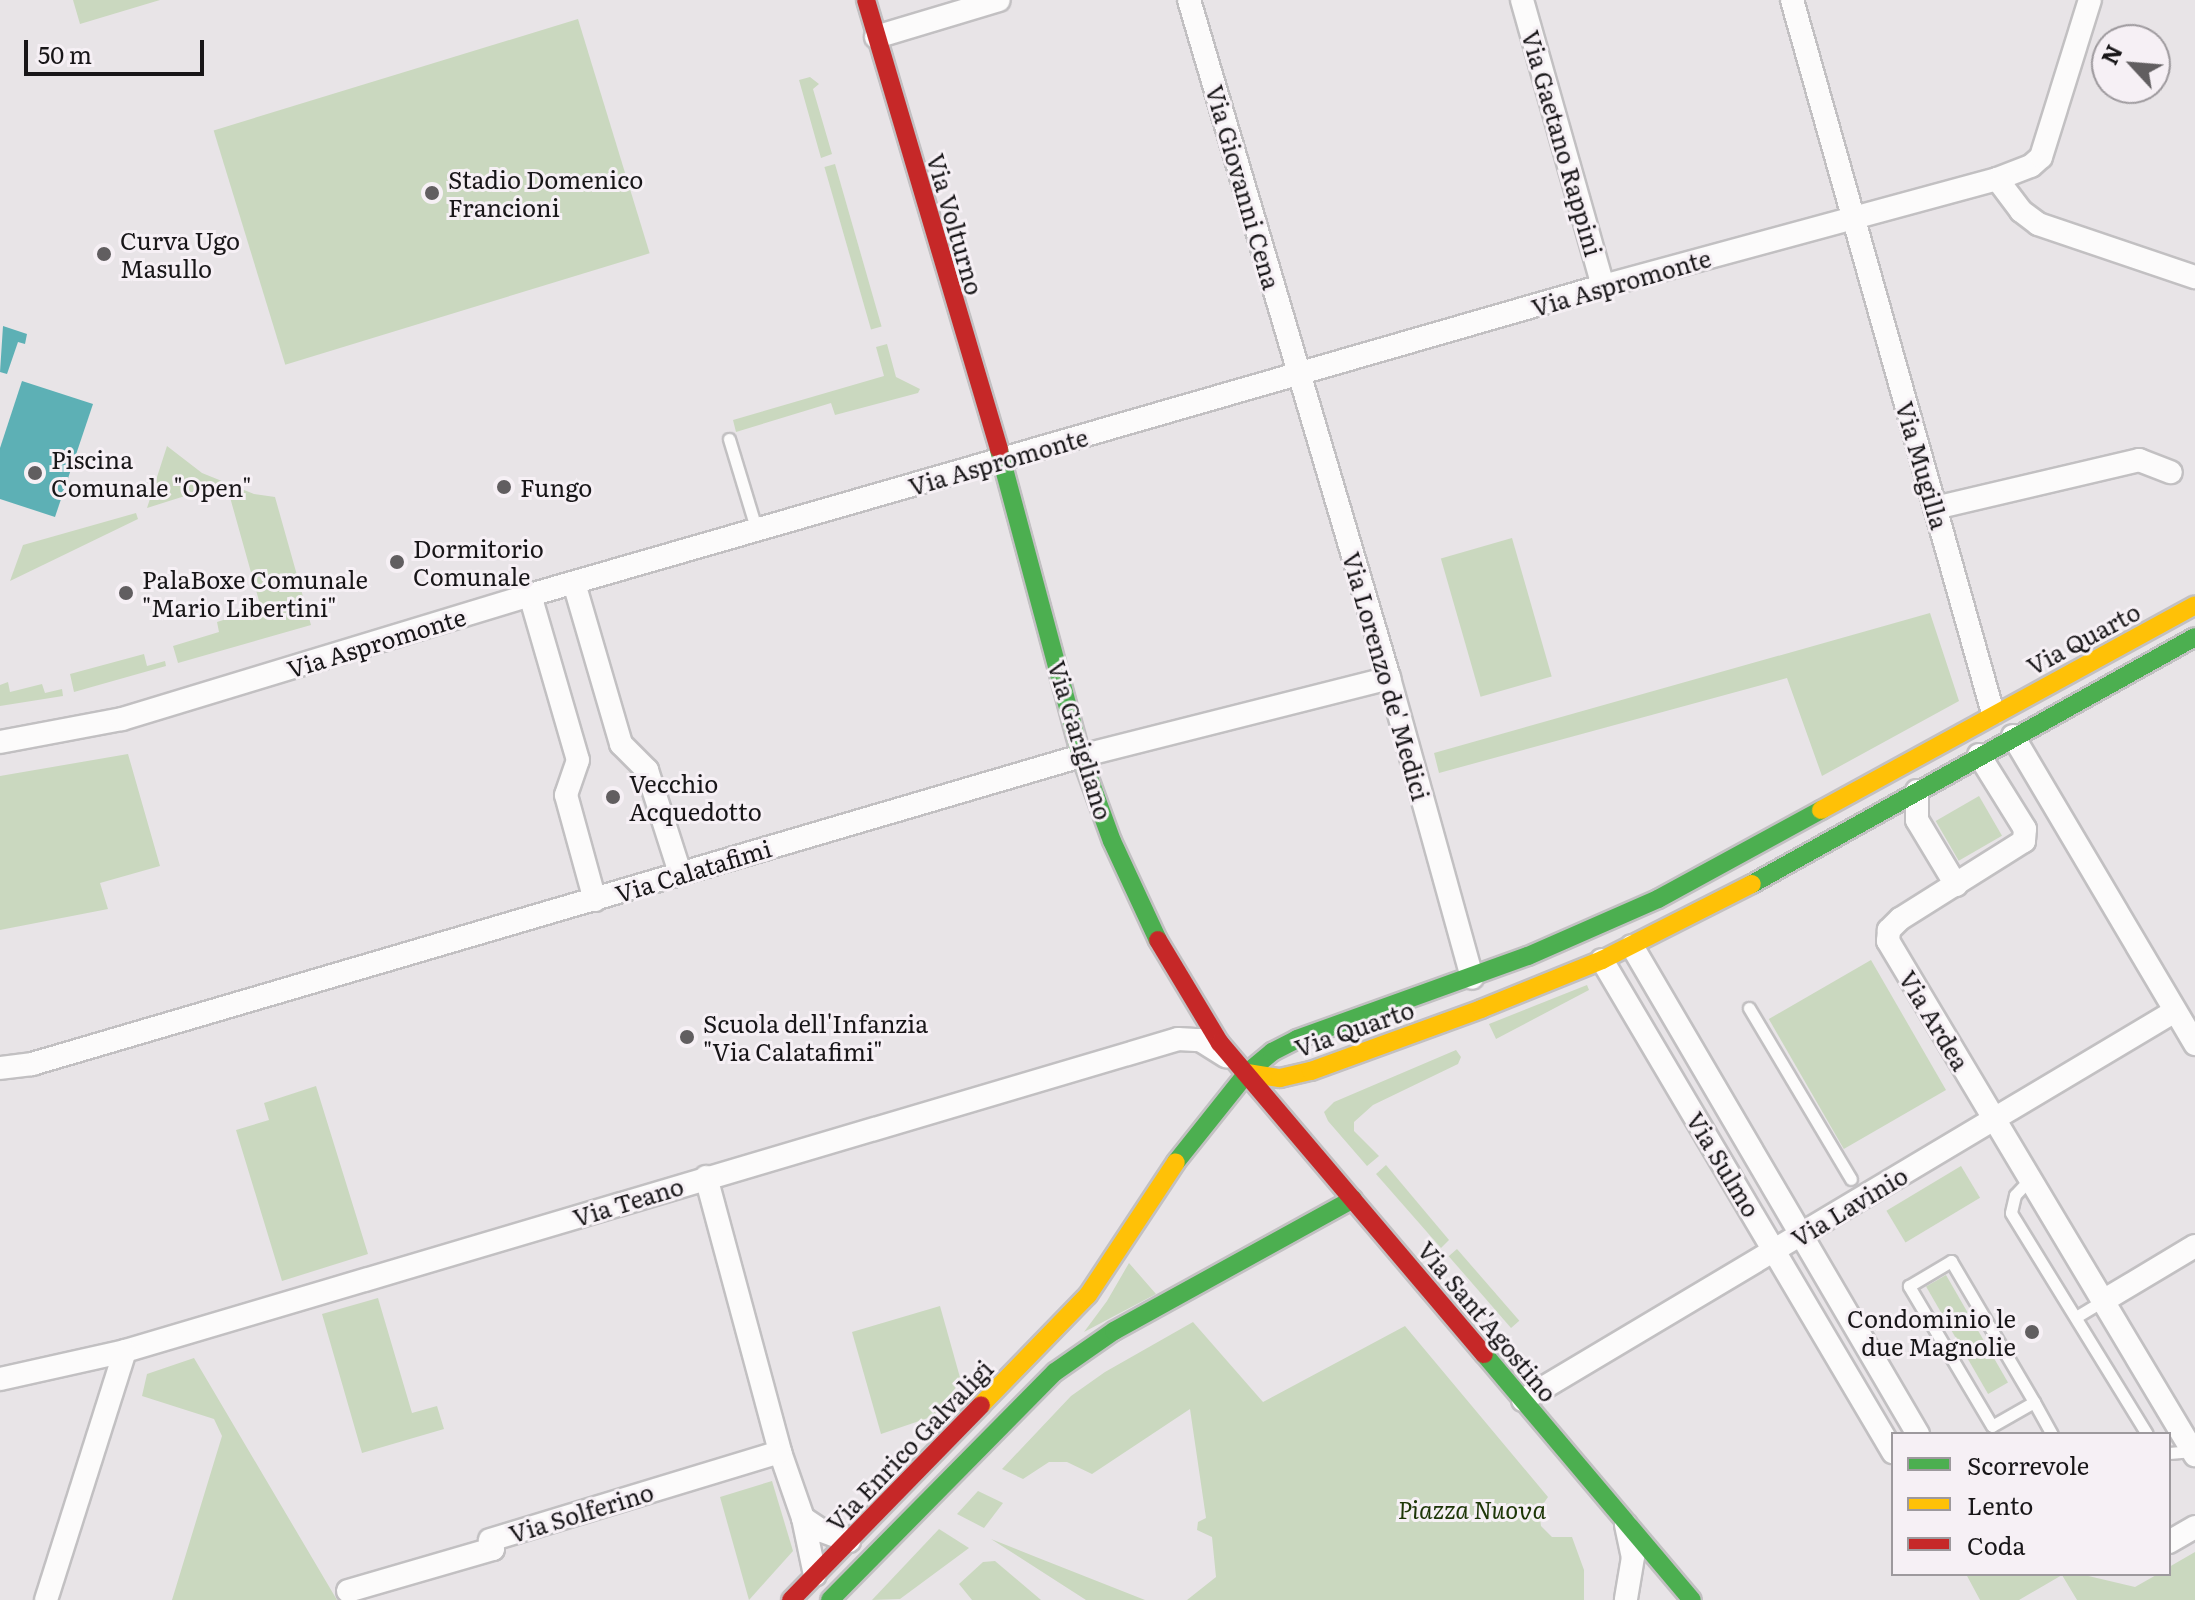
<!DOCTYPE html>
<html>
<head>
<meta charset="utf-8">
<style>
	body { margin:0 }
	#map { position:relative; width:2195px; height:1600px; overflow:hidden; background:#e8e4e7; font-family:Literata,serif }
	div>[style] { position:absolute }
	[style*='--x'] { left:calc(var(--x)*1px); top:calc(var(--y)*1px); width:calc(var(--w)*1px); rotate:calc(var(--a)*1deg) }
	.green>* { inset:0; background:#cad8bf; transform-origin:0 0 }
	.water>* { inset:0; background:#5db0b5 }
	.roads { filter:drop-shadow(2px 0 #c2c0c2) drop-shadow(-2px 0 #c2c0c2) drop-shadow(0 2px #c2c0c2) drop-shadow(0 -2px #c2c0c2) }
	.lane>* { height:11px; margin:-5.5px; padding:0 5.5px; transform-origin:5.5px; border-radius:5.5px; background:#fcfbfb }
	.street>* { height:22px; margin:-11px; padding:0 11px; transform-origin:11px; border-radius:11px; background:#fcfbfb }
	.fast>* { height:18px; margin:-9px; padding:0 9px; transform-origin:9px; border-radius:9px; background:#4caf50 }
	.slow>* { height:18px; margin:-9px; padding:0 9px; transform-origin:9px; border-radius:9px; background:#ffc107 }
	.jam>* { height:18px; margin:-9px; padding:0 9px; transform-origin:9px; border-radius:9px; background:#c62828 }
	.dots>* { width:22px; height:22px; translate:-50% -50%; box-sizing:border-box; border:4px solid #f6f0f5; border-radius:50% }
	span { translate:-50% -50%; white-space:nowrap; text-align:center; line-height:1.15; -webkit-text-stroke:6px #f6f0f5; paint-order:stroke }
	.street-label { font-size:24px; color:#181618 }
	.poi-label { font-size:24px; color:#181618 }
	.left { translate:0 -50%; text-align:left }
	.right { translate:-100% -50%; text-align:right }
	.park-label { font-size:24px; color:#1d3607; font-style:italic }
	.legend { position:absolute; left:1891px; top:1432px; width:280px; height:144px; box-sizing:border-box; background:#f6f0f5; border:2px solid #9d999d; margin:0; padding:10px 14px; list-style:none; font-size:24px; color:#181618 }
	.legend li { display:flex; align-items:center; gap:16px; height:40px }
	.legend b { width:40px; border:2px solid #9d999d }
	.north { position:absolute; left:2091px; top:24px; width:80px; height:80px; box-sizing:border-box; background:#f6f0f5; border:2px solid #9d999d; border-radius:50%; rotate:296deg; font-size:22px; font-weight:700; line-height:32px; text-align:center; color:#181618 }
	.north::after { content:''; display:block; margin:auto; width:28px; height:36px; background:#615e60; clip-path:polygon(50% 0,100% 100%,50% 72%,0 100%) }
	.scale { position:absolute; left:24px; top:40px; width:180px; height:36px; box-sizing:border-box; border:4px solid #181618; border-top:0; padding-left:10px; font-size:24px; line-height:28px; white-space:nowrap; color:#181618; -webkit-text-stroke:6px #f6f0f5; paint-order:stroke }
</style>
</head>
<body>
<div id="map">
	<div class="green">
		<div style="clip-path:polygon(73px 0,160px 0,80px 24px)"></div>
		<div style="left:578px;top:19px;width:245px;height:381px;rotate:73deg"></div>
		<div style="clip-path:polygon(810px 77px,819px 84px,813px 89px,832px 154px,821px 158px,799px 80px)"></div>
		<div style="left:835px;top:164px;width:169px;height:11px;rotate:74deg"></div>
		<div style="clip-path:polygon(887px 344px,896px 377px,920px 389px,918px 393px,835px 415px,831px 403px,736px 432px,733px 420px,884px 376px,876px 347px)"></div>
		<div style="clip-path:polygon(167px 446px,202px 473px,254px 494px,275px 497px,311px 625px,178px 663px,173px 646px,219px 632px,217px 622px,261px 608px,226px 483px,147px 508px)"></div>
		<div style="clip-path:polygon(136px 513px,138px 519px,10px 581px,23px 545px)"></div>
		<div style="left:1512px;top:538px;width:144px;height:74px;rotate:74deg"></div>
		<div style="clip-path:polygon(1930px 613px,1959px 701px,1822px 776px,1787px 678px,1439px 773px,1434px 753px)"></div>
		<div style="clip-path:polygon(144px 654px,147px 666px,165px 661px,166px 666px,74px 692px,70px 674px)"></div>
		<div style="clip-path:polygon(8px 682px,10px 692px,42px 684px,45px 693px,62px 689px,63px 696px,0 706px,0 685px)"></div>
		<div style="clip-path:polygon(128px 754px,160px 866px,100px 883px,108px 909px,0 930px,0 776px)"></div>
		<div style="left:1979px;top:796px;width:46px;height:50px;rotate:60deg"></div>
		<div style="left:1871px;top:960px;width:150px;height:118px;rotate:60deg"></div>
		<div style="clip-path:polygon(1587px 985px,1589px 990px,1496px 1039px,1489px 1024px)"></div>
		<div style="clip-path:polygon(1456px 1050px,1461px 1057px,1458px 1064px,1373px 1105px,1354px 1122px,1354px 1131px,1379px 1156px,1367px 1166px,1328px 1121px,1324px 1112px,1334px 1102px)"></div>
		<div style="clip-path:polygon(316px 1086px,368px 1254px,282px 1281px,236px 1130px,269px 1120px,264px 1103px)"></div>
		<div style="clip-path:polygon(1386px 1165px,1449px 1240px,1441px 1248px,1376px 1174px)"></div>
		<div style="left:1961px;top:1166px;width:37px;height:87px;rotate:59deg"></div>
		<div style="left:1457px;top:1249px;width:95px;height:11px;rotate:49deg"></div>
		<div style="clip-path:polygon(1129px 1263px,1156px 1294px,1084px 1332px,1107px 1301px)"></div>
		<div style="left:1946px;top:1275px;width:124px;height:23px;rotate:60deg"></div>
		<div style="clip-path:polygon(378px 1298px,412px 1413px,437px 1406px,444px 1429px,362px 1453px,322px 1314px)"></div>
		<div style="clip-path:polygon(940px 1306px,961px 1381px,934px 1416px,881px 1434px,852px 1332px)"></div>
		<div style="clip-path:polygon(1193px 1322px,1263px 1402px,1405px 1326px,1548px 1497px,1539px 1510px,1541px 1526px,1552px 1537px,1572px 1537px,1584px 1570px,1584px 1600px,1187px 1600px,1216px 1577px,1212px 1537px,1197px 1530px,1198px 1522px,1206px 1518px,1190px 1409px,1092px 1474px,1067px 1462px,1049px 1462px,1023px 1479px,1002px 1469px,1071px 1396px,1105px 1372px)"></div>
		<div style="clip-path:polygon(194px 1358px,337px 1600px,172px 1600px,222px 1436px,214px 1419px,142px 1396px,147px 1374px)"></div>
		<div style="clip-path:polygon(772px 1481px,793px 1551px,749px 1600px,720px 1497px)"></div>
		<div style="clip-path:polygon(978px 1491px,1003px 1503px,984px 1528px,957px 1514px)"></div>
		<div style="clip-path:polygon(939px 1529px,969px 1548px,900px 1599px,872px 1600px)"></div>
		<div style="clip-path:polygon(991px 1539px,1036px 1557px,1145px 1600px,1086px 1600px)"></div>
		<div style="clip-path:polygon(2195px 1552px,2195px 1600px,2077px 1600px,2062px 1575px,2019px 1600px,1980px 1600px,1966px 1574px,2080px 1574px,2135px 1587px,2158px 1574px,2169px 1574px,2169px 1567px)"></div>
		<div style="clip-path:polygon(995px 1561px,1041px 1600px,972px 1600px,959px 1584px,983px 1562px)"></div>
	</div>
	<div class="water">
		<div style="clip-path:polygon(3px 326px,27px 334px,25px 344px,18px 342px,7px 374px,0 372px)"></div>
		<div style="clip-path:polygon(22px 381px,93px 404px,55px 517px,0 499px,0 448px)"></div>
	</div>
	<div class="roads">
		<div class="lane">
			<div style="--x:729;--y:439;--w:96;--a:73.1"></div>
			<div style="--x:1749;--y:1008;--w:199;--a:59.2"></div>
			<div style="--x:2030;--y:1179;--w:22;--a:133"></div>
			<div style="--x:2015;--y:1195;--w:18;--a:103"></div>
			<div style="--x:2011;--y:1213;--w:259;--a:58.4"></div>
			<div style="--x:2076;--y:1317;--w:31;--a:-31"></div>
			<div style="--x:2034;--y:1402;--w:48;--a:150.3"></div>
			<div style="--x:1992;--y:1426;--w:163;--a:-120.7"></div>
			<div style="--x:1909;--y:1286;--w:49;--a:-30.8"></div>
			<div style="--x:1951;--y:1261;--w:164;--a:59.5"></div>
			<div style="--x:2034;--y:1402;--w:37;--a:61"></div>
			<div style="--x:2169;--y:1453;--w:24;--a:-5"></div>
		</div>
		<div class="street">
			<div style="--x:1189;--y:0;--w:707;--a:73.56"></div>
			<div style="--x:1389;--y:678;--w:311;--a:74.5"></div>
			<div style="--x:1522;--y:0;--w:297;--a:74.2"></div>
			<div style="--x:1792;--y:0;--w:741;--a:74.26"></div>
			<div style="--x:876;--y:37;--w:128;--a:-16.7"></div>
			<div style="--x:1997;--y:179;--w:40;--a:53"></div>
			<div style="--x:2021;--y:211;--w:21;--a:37"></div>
			<div style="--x:2038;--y:224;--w:166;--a:18.7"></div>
			<div style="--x:1935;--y:508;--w:210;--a:-13.2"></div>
			<div style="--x:2139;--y:460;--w:34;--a:21"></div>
			<div style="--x:574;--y:583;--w:168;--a:73.7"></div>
			<div style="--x:621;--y:744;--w:37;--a:45"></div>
			<div style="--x:647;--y:770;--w:108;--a:72.2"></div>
			<div style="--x:530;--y:595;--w:172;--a:73.8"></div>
			<div style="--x:578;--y:760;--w:37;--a:109"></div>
			<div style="--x:566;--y:795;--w:109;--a:74.6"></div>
			<div style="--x:2013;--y:736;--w:358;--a:59.4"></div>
			<div style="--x:0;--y:742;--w:124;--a:-10.7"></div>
			<div style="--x:122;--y:719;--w:426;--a:-16.9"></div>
			<div style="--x:530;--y:595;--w:1117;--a:-16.07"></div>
			<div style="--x:1603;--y:286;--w:408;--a:-15.2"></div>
			<div style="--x:1997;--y:179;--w:36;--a:-21"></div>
			<div style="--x:2031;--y:166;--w:13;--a:-42"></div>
			<div style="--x:2041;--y:157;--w:164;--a:-72.7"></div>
			<div style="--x:1979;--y:755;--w:87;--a:58.1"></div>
			<div style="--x:2025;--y:829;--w:12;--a:95"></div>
			<div style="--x:2024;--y:841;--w:146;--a:147.8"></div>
			<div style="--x:1900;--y:919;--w:16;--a:135"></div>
			<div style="--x:1889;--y:930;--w:11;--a:95"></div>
			<div style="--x:1888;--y:941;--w:599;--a:59.15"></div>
			<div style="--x:1917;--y:791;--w:29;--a:90"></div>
			<div style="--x:1917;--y:820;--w:76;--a:59"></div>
			<div style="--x:1632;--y:946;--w:566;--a:59.63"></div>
			<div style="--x:1602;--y:960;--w:572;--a:59.4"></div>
			<div style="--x:0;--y:1068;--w:32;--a:-7"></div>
			<div style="--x:32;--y:1064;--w:1093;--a:-16.36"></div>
			<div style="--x:1081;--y:756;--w:318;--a:-14.2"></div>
			<div style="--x:706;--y:1177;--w:285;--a:74.9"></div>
			<div style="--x:780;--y:1452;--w:70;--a:70.8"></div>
			<div style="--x:803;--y:1518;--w:58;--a:78.1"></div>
			<div style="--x:2103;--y:1301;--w:107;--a:-30.9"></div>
			<div style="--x:0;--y:1379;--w:128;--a:-12.6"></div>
			<div style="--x:125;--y:1351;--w:1098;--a:-16.5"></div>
			<div style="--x:1178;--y:1039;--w:22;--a:3"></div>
			<div style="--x:1200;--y:1040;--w:31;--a:32"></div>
			<div style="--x:1523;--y:1400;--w:759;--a:-30.82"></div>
			<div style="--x:803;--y:1518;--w:23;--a:34"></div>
			<div style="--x:822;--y:1531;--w:29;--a:20"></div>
			<div style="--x:1626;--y:1525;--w:33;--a:78"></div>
			<div style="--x:1633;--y:1557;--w:43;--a:99.5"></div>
			<div style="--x:2169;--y:1542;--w:30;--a:-30"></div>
			<div style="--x:348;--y:1591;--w:151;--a:-16.2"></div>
			<div style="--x:493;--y:1549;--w:9;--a:-108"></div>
			<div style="--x:490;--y:1540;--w:303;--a:-16.9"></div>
			<div style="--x:46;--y:1600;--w:261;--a:-72.4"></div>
		</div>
		<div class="fast">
			<div style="--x:999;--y:450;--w:317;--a:75"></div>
			<div style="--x:1081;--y:756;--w:90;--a:70"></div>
			<div style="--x:1112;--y:841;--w:109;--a:65.1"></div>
			<div style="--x:1752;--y:884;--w:507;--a:-29.14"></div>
			<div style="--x:1176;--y:1162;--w:114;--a:-51.4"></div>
			<div style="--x:1247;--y:1073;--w:33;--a:-40"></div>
			<div style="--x:1272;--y:1052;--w:28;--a:-27"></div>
			<div style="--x:1297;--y:1039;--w:245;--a:-19.8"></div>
			<div style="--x:1528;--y:956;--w:142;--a:-23.7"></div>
			<div style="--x:1658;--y:899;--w:186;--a:-28.6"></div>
			<div style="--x:1484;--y:1354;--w:322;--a:49.8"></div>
			<div style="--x:830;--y:1600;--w:320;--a:-45.4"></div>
			<div style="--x:1055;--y:1372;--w:72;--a:-34.8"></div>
			<div style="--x:1114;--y:1331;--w:273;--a:-28.9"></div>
		</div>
		<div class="slow">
			<div style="--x:1821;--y:810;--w:426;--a:-28.7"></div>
			<div style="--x:1247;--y:1073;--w:33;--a:9"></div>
			<div style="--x:1280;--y:1078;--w:32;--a:-13"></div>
			<div style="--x:1311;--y:1071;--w:181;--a:-20"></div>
			<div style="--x:1481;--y:1009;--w:131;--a:-22"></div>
			<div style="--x:1602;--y:960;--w:168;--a:-26.9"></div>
			<div style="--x:981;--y:1405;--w:153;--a:-45.8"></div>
			<div style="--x:1088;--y:1295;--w:159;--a:-56.5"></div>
		</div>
		<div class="jam">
			<div style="--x:866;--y:0;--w:469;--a:73.5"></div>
			<div style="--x:1158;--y:940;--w:120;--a:59"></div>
			<div style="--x:1220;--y:1043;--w:408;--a:49.7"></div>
			<div style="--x:791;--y:1600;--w:272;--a:-45.7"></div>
		</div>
	</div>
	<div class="dots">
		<div style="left:432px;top:193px;background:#615e60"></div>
		<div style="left:104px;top:254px;background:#615e60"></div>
		<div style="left:35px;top:473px;background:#615e60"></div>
		<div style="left:504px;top:487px;background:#615e60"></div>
		<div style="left:397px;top:562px;background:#615e60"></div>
		<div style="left:126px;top:593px;background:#615e60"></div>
		<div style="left:613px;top:797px;background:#615e60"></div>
		<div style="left:687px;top:1037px;background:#615e60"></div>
		<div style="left:2032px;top:1332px;background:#615e60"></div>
	</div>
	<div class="street-label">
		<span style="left:1563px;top:143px;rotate:74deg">Via Gaetano Rappini</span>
		<span style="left:1244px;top:187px;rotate:74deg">Via Giovanni Cena</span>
		<span style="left:956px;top:224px;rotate:74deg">Via Volturno</span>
		<span style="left:1621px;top:282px;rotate:-16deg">Via Aspromonte</span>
		<span style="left:998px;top:461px;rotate:-16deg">Via Aspromonte</span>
		<span style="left:1923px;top:465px;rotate:74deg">Via Mugilla</span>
		<span style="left:2083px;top:638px;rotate:-28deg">Via Quarto</span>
		<span style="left:376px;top:642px;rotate:-17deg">Via Aspromonte</span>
		<span style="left:1387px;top:676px;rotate:74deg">Via Lorenzo de' Medici</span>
		<span style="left:1081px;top:740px;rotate:73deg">Via Garigliano</span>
		<span style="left:693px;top:870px;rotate:-17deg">Via Calatafimi</span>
		<span style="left:1935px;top:1020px;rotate:59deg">Via Ardea</span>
		<span style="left:1354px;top:1028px;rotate:-19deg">Via Quarto</span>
		<span style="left:1724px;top:1164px;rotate:59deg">Via Sulmo</span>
		<span style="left:628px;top:1201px;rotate:-17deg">Via Teano</span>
		<span style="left:1849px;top:1206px;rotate:-31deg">Via Lavinio</span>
		<span style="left:1488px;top:1321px;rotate:50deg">Via Sant'Agostino</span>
		<span style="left:909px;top:1445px;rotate:-46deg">Via Enrico Galvaligi</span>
		<span style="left:581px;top:1512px;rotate:-17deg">Via Solferino</span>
	</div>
	<div class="poi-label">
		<span class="left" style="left:448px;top:193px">Stadio Domenico<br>Francioni</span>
		<span class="left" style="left:120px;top:254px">Curva Ugo<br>Masullo</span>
		<span class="left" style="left:51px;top:473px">Piscina<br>Comunale "Open"</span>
		<span class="left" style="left:520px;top:487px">Fungo</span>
		<span class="left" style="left:413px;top:562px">Dormitorio<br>Comunale</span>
		<span class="left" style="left:142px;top:593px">PalaBoxe Comunale<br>"Mario Libertini"</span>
		<span class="left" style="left:629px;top:797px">Vecchio<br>Acquedotto</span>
		<span class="left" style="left:703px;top:1037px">Scuola dell'Infanzia<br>"Via Calatafimi"</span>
		<span class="right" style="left:2016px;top:1332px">Condominio le<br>due Magnolie</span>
	</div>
	<div class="park-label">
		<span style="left:1472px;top:1509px">Piazza Nuova</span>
	</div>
	<ul class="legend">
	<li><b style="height:10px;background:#4caf50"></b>Scorrevole</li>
	<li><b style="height:10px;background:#ffc107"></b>Lento</li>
	<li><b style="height:10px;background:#c62828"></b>Coda</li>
	</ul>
	<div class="north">N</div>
	<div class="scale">50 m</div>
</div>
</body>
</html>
